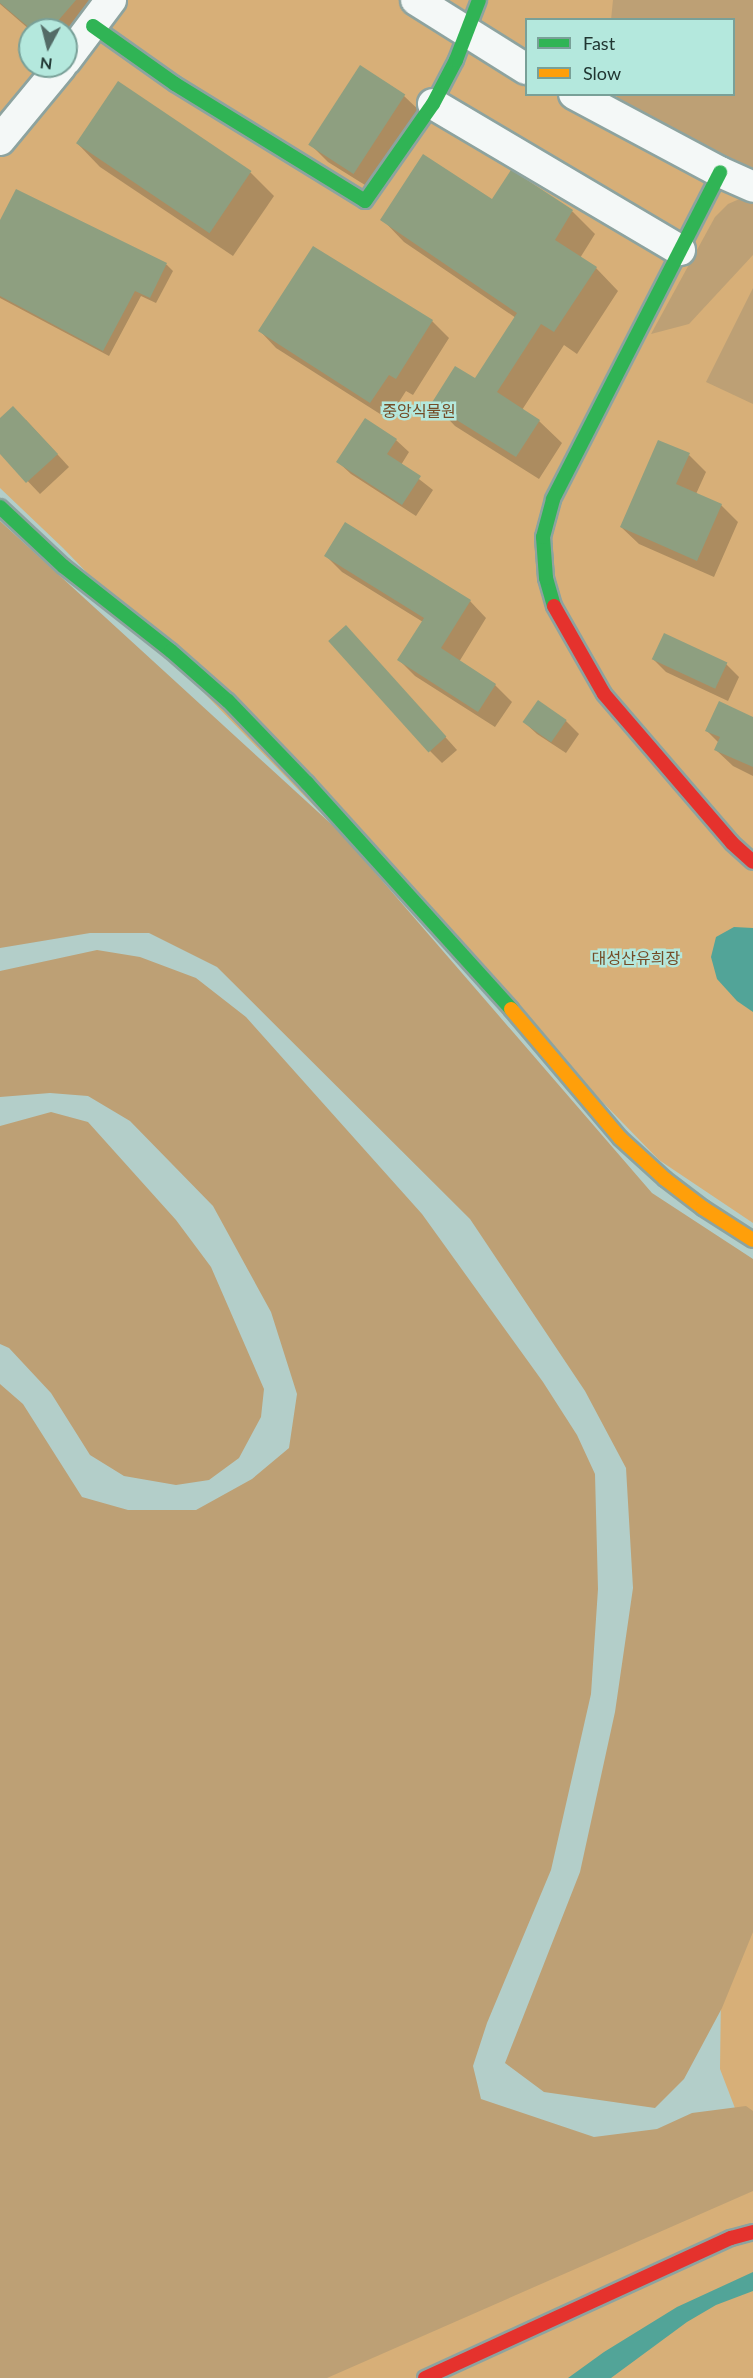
<!DOCTYPE html>
<html>
<head>
<meta charset="utf-8">
<style>
	body { margin:0 }
	#map { position:relative; width:753px; height:2378px; overflow:hidden; background:#b3cec9; font-family:Lato,"Noto Sans KR",sans-serif }
	div>[style] { position:absolute }
	[style*='--x'] { left:calc(var(--x)*1px); top:calc(var(--y)*1px); width:calc(var(--w)*1px); rotate:calc(var(--a)*1deg) }
	.green>* { inset:0; background:#d7af78 }
	.forest>* { inset:0; background:#bda075 }
	.water>* { inset:0; background:#52a498 }
	.shadow>* { inset:0; background:#0003 }
	.building>* { inset:0; background:#8e9f80; transform-origin:0 0 }
	.roads { filter:drop-shadow(2px 0 #8da39f) drop-shadow(-2px 0 #8da39f) drop-shadow(0 2px #8da39f) drop-shadow(0 -2px #8da39f) }
	.street>* { height:30px; margin:-15px; padding:0 15px; transform-origin:15px; border-radius:15px; background:#f4f8f7 }
	.fast>* { height:14px; margin:-7px; padding:0 7px; transform-origin:7px; border-radius:7px; background:#30b455 }
	.slow>* { height:14px; margin:-7px; padding:0 7px; transform-origin:7px; border-radius:7px; background:#ff9f0a }
	.jam>* { height:14px; margin:-7px; padding:0 7px; transform-origin:7px; border-radius:7px; background:#e5322d }
	span { translate:-50% -50%; white-space:nowrap; text-align:center; line-height:1.15; -webkit-text-stroke:5px #b4e8dd; paint-order:stroke }
	.park-label { font-size:16px; color:#744c27 }
	.legend { position:absolute; left:525px; top:18px; width:210px; height:78px; box-sizing:border-box; background:#b4e8dd; border:2px solid #79a098; margin:0; padding:8px 10px; list-style:none; font-size:18px; color:#203531 }
	.legend li { display:flex; align-items:center; gap:12px; height:30px }
	.legend b { width:30px; border:2px solid #79a098 }
	.north { position:absolute; left:18px; top:18px; width:60px; height:60px; box-sizing:border-box; background:#b4e8dd; border:2px solid #79a098; border-radius:50%; rotate:187deg; font-size:16px; font-weight:700; line-height:24px; text-align:center; color:#203531 }
	.north::after { content:''; display:block; margin:auto; width:21px; height:27px; background:#536b66; clip-path:polygon(50% 0,100% 100%,50% 72%,0 100%) }
</style>
</head>
<body>
<div id="map">
	<div class="green">
		<div style="clip-path:polygon(evenodd,0 0,753px 0,753px 1223px,659px 1160px,63px 548px,0 488px,0 0,526px 20px,734px 20px,734px 94px,526px 94px,526px 20px,0 0,30px 30px,66px 30px,66px 66px,30px 66px,30px 30px)"></div>
		<div style="clip-path:polygon(753px 1922px,753px 2378px,296px 2378px,751px 2150px,720px 2069px,721px 1992px)"></div>
	</div>
	<div class="forest">
		<div style="clip-path:polygon(613px 0,753px 0,753px 174px,615px 104px,617px 95px,734px 94px,734px 20px,611px 20px)"></div>
		<div style="clip-path:polygon(744px 197px,753px 198px,753px 255px,689px 324px,651px 334px,715px 217px,728px 204px)"></div>
		<div style="clip-path:polygon(753px 288px,753px 404px,706px 382px)"></div>
		<div style="clip-path:polygon(0 521px,341px 833px,652px 1193px,753px 1259px,753px 1932px,722px 2008px,684px 2079px,655px 2108px,544px 2092px,505px 2063px,580px 1872px,615px 1712px,633px 1588px,626px 1468px,585px 1391px,470px 1219px,217px 967px,149px 933px,90px 933px,0 948px)"></div>
		<div style="clip-path:polygon(97px 950px,140px 957px,196px 978px,246px 1017px,422px 1214px,543px 1382px,577px 1435px,595px 1474px,598px 1589px,591px 1694px,551px 1870px,487px 2023px,473px 2066px,481px 2099px,594px 2137px,657px 2129px,692px 2113px,746px 2106px,753px 2111px,753px 2191px,327px 2378px,0 2378px,0 1384px,23px 1404px,82px 1497px,128px 1510px,196px 1510px,252px 1479px,289px 1448px,297px 1394px,271px 1312px,213px 1206px,130px 1121px,88px 1096px,50px 1093px,0 1097px,0 971px)"></div>
		<div style="clip-path:polygon(51px 1112px,88px 1122px,176px 1220px,211px 1267px,264px 1389px,261px 1417px,239px 1458px,209px 1480px,176px 1485px,124px 1476px,90px 1455px,51px 1393px,9px 1348px,0 1344px,0 1126px)"></div>
	</div>
	<div class="water">
		<div style="clip-path:polygon(734px 927px,753px 928px,753px 1012px,737px 1001px,717px 979px,711px 957px,716px 937px)"></div>
		<div style="clip-path:polygon(753px 2272px,753px 2291px,716px 2305px,687px 2322px,611px 2378px,568px 2378px,604px 2352px,677px 2307px)"></div>
	</div>
	<div class="shadow">
		<div style="clip-path:polygon(0 0,90px 0,103px 13px,66px 56px,66px 30px,30px 30px,0 4px)"></div>
		<div style="clip-path:polygon(361px 67px,404px 96px,423px 114px,373px 190px,328px 162px,310px 144px)"></div>
		<div style="clip-path:polygon(118px 83px,251px 173px,274px 196px,233px 256px,100px 167px,77px 143px)"></div>
		<div style="clip-path:polygon(511px 172px,573px 212px,595px 234px,580px 258px,596px 268px,618px 291px,577px 354px,564px 345px,522px 410px,539px 421px,562px 443px,539px 479px,455px 426px,433px 403px,475px 380px,516px 318px,404px 242px,382px 219px,492px 201px)"></div>
		<div style="clip-path:polygon(16px 191px,167px 265px,173px 271px,156px 303px,141px 296px,109px 356px,0 298px,0 244px)"></div>
		<div style="clip-path:polygon(432px 321px,449px 338px,413px 395px,406px 391px,388px 419px,276px 348px,260px 331px)"></div>
		<div style="clip-path:polygon(0 420px,26px 420px,69px 467px,40px 494px,0 452px)"></div>
		<div style="clip-path:polygon(396px 440px,409px 452px,401px 465px,433px 490px,416px 516px,351px 474px,338px 462px)"></div>
		<div style="clip-path:polygon(689px 455px,706px 472px,696px 494px,721px 505px,738px 522px,714px 577px,639px 544px,621px 527px)"></div>
		<div style="clip-path:polygon(326px 556px,470px 601px,486px 618px,459px 662px,495px 685px,512px 702px,495px 727px,415px 676px,399px 660px,423px 622px,342px 572px)"></div>
		<div style="clip-path:polygon(358px 640px,457px 750px,442px 763px,430px 751px)"></div>
		<div style="clip-path:polygon(653px 659px,726px 664px,739px 677px,728px 701px,666px 672px)"></div>
		<div style="clip-path:polygon(538px 702px,566px 721px,579px 734px,566px 753px,537px 734px,524px 722px)"></div>
		<div style="clip-path:polygon(753px 718px,753px 776px,733px 766px,716px 750px,719px 743px,707px 731px)"></div>
	</div>
	<div class="building">
		<div style="clip-path:polygon(0 0,76px 0,50px 30px,32px 30px,0 3px)"></div>
		<div style="left:360px;top:65px;width:54px;height:95px;rotate:33deg"></div>
		<div style="left:118px;top:81px;width:161px;height:75px;rotate:34deg"></div>
		<div style="clip-path:polygon(423px 154px,492px 199px,511px 170px,518px 174px,573px 210px,555px 240px,597px 267px,554px 332px,541px 324px,497px 392px,540px 420px,516px 457px,431px 404px,455px 366px,475px 378px,517px 313px,380px 220px)"></div>
		<div style="clip-path:polygon(16px 189px,167px 263px,150px 298px,135px 291px,103px 351px,0 296px,0 220px)"></div>
		<div style="clip-path:polygon(313px 246px,433px 320px,396px 379px,389px 375px,370px 403px,258px 331px)"></div>
		<div style="clip-path:polygon(13px 406px,58px 454px,26px 483px,0 454px,0 418px)"></div>
		<div style="clip-path:polygon(365px 418px,397px 439px,387px 454px,421px 476px,402px 505px,336px 462px)"></div>
		<div style="clip-path:polygon(658px 440px,690px 453px,676px 484px,722px 504px,697px 561px,620px 527px)"></div>
		<div style="clip-path:polygon(345px 522px,471px 600px,441px 648px,496px 684px,478px 712px,397px 660px,424px 618px,324px 556px)"></div>
		<div style="left:346px;top:625px;width:150px;height:24px;rotate:48deg"></div>
		<div style="left:664px;top:633px;width:70px;height:29px;rotate:25deg"></div>
		<div style="left:538px;top:700px;width:35px;height:27px;rotate:35deg"></div>
		<div style="clip-path:polygon(719px 701px,753px 717px,753px 767px,714px 750px,720px 737px,705px 731px)"></div>
	</div>
	<div class="roads">
		<div class="street">
			<div style="--x:416;--y:0;--w:130;--a:32.1"></div>
			<div style="--x:66;--y:60;--w:75;--a:-53.1"></div>
			<div style="--x:574;--y:94;--w:166;--a:28.1"></div>
			<div style="--x:720;--y:172;--w:36;--a:24"></div>
			<div style="--x:433;--y:104;--w:287;--a:30.6"></div>
			<div style="--x:0;--y:140;--w:96;--a:-50.5"></div>
		</div>
		<div class="fast">
			<div style="--x:93;--y:26;--w:100;--a:35.3"></div>
			<div style="--x:175;--y:84;--w:223;--a:31.6"></div>
			<div style="--x:365;--y:201;--w:118;--a:-55"></div>
			<div style="--x:433;--y:104;--w:50;--a:-62.4"></div>
			<div style="--x:456;--y:60;--w:64;--a:-69"></div>
			<div style="--x:0;--y:507;--w:86;--a:43.1"></div>
			<div style="--x:63;--y:566;--w:137;--a:38.2"></div>
			<div style="--x:171;--y:651;--w:76;--a:41.3"></div>
			<div style="--x:228;--y:701;--w:114;--a:46.1"></div>
			<div style="--x:307;--y:783;--w:304;--a:47.9"></div>
			<div style="--x:554;--y:606;--w:29;--a:-106"></div>
			<div style="--x:546;--y:578;--w:41;--a:-94.2"></div>
			<div style="--x:543;--y:537;--w:39;--a:-75"></div>
			<div style="--x:553;--y:499;--w:367;--a:-62.9"></div>
		</div>
		<div class="slow">
			<div style="--x:511;--y:1009;--w:169;--a:49.8"></div>
			<div style="--x:620;--y:1138;--w:61;--a:42.3"></div>
			<div style="--x:665;--y:1179;--w:48;--a:37.3"></div>
			<div style="--x:703;--y:1208;--w:59;--a:32.6"></div>
		</div>
		<div class="jam">
			<div style="--x:554;--y:606;--w:101;--a:60.4"></div>
			<div style="--x:604;--y:694;--w:196;--a:49.3"></div>
			<div style="--x:732;--y:843;--w:28;--a:42"></div>
			<div style="--x:425;--y:2378;--w:337;--a:-24.6"></div>
			<div style="--x:731;--y:2238;--w:23;--a:-15"></div>
		</div>
	</div>
	<div class="park-label">
		<span style="left:419px;top:411px">중앙식물원</span>
		<span style="left:636px;top:958px">대성산유희장</span>
	</div>
	<ul class="legend">
	<li><b style="height:8px;background:#30b455"></b>Fast</li>
	<li><b style="height:8px;background:#ff9f0a"></b>Slow</li>
	</ul>
	<div class="north">N</div>
</div>
</body>
</html>
